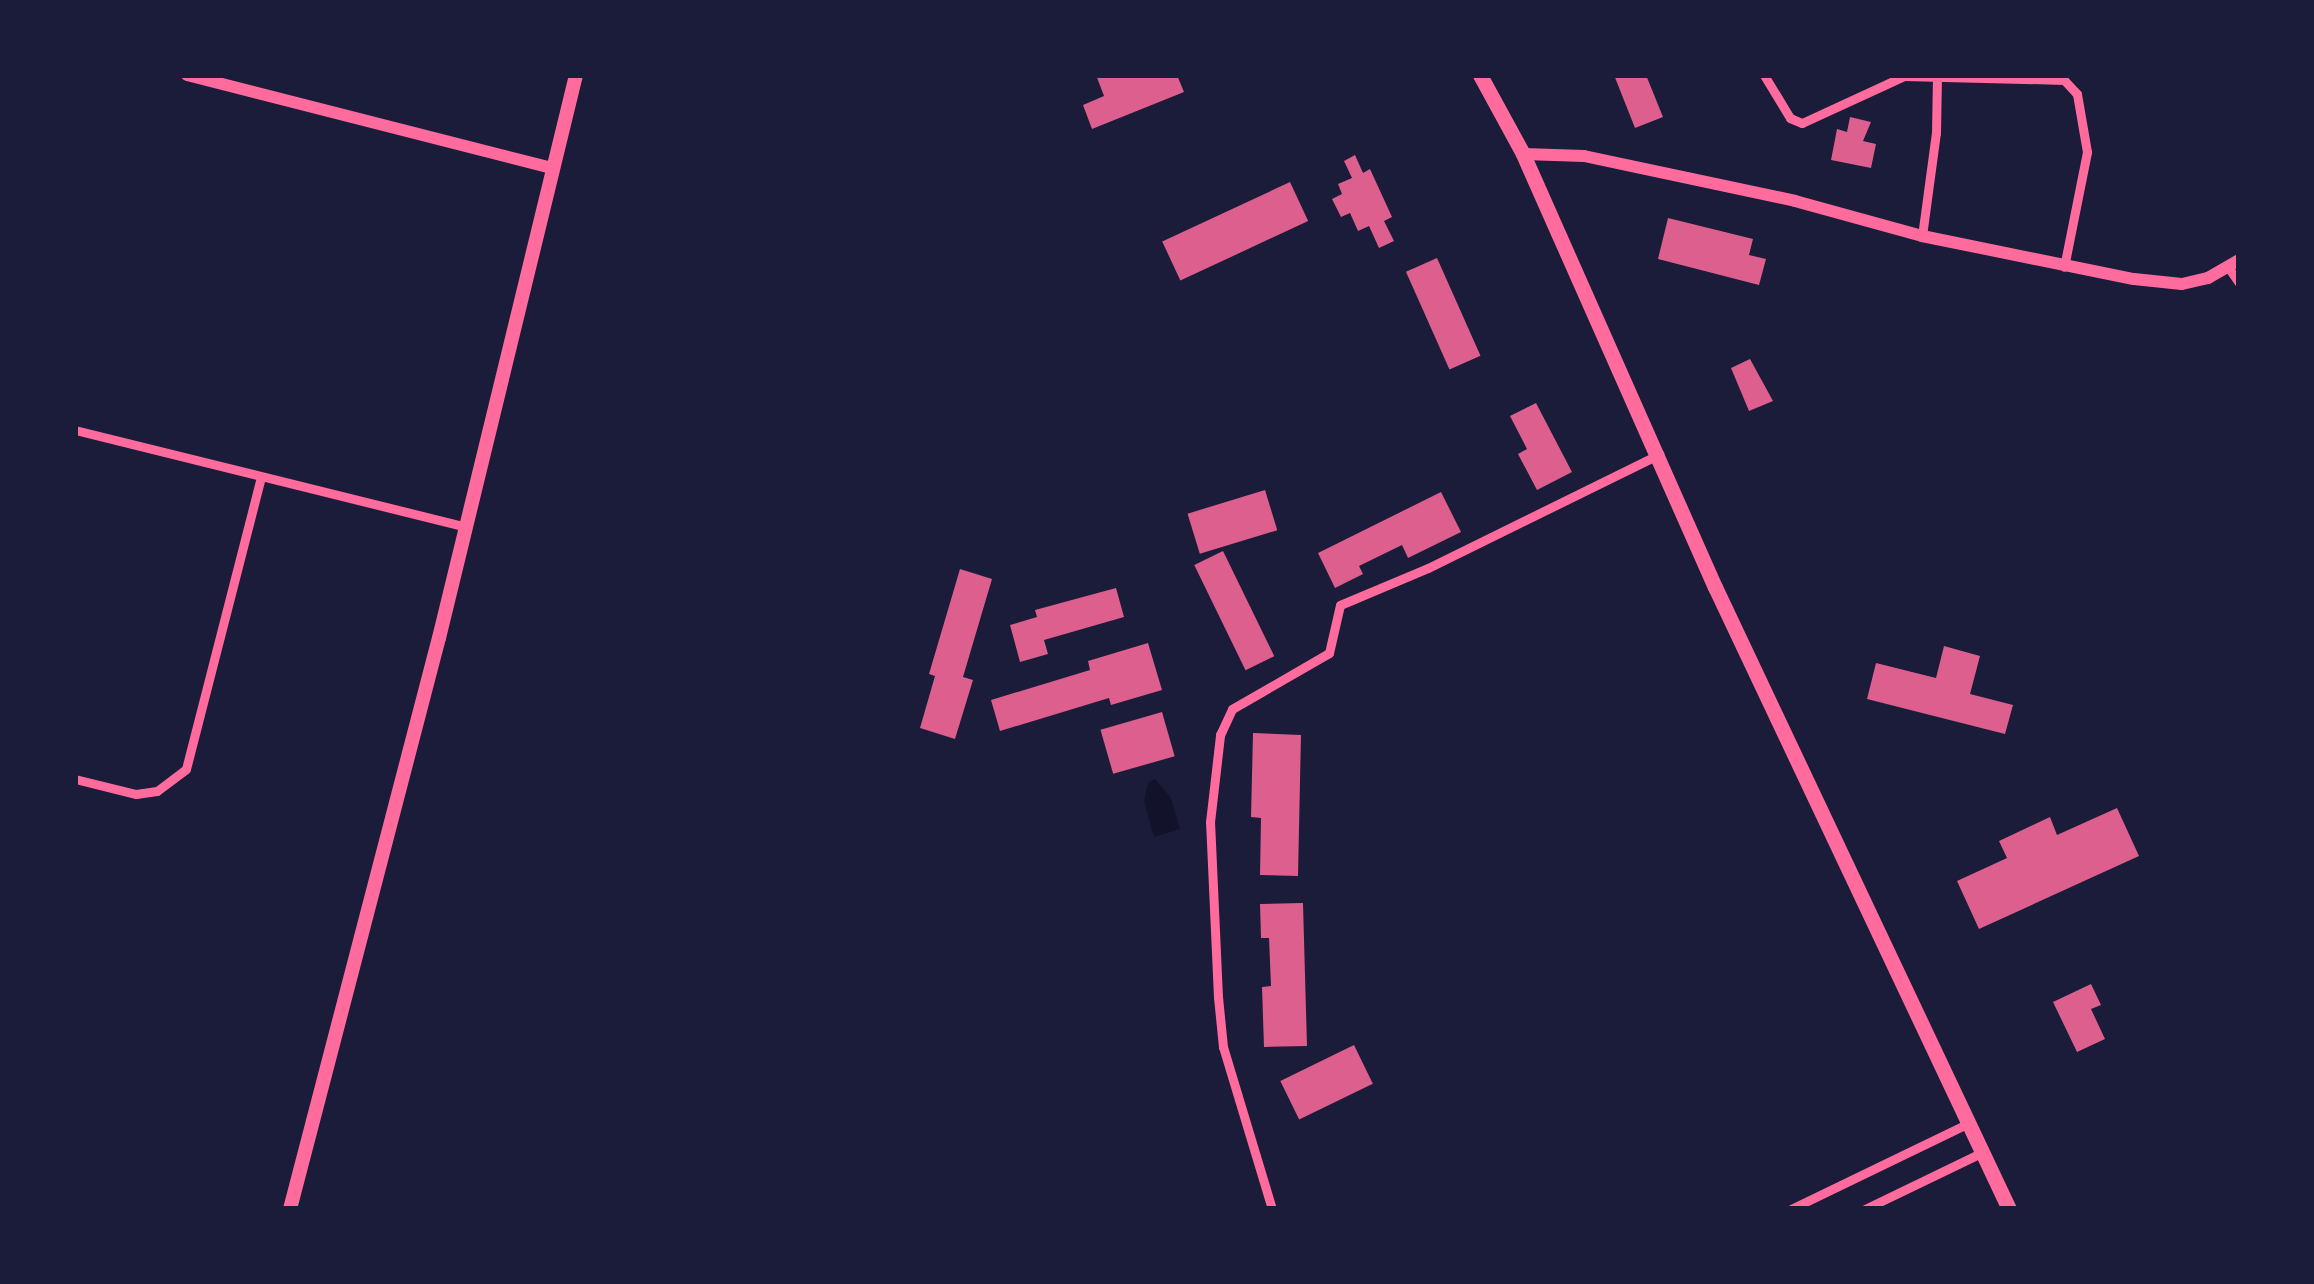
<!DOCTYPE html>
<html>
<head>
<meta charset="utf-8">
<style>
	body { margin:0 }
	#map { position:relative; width:2314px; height:1284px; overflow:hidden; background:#1b1b3a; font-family:"Archivo Narrow",sans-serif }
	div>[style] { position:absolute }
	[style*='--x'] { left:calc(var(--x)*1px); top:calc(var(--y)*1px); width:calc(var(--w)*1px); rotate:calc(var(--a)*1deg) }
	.water>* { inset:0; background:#12122b }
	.building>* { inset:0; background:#dd5f8e; transform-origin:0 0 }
	.minor>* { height:9px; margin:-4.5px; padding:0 4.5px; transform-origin:4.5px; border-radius:4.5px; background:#ff6b9d }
	.tertiary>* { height:12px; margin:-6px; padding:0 6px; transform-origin:6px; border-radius:6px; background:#ff6b9d }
	.secondary>* { height:14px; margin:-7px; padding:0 7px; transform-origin:7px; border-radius:7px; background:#ff6b9d }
	.primary>* { height:15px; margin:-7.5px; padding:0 7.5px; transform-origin:7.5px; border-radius:7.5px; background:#ff6b9d }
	span { translate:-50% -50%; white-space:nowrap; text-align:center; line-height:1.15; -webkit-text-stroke:12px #1b1b3a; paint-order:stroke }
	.frame { position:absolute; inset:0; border:78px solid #1b1b3a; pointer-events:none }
</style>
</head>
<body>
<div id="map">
	<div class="water">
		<div style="clip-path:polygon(1155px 779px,1171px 798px,1180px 829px,1154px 837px,1144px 801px,1148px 783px)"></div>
	</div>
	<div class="building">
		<div style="clip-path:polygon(1096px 75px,1177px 75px,1184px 92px,1092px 129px,1083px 105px,1104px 96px)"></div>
		<div style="clip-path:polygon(1614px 75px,1646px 75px,1663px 117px,1635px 128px)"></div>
		<div style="clip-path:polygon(1850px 117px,1871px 122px,1863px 141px,1876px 144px,1871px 168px,1831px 160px,1837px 129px,1847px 132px)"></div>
		<div style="clip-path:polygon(1355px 155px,1363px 173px,1370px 169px,1392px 217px,1384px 221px,1394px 241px,1379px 248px,1369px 226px,1358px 231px,1350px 213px,1341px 217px,1332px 199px,1342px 194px,1338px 184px,1352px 178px,1344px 161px)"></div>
		<div style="left:1290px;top:182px;width:43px;height:141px;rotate:65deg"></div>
		<div style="clip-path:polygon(1668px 218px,1753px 239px,1749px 255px,1766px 259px,1759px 285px,1658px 259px)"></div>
		<div style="left:1437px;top:258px;width:107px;height:34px;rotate:66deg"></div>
		<div style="clip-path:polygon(1750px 359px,1773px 401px,1749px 411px,1731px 368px)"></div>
		<div style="clip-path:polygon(1536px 403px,1572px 472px,1537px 490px,1518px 454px,1527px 449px,1510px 416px)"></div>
		<div style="left:1265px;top:490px;width:42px;height:81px;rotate:73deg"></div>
		<div style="clip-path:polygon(1441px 492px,1461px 532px,1408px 558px,1402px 545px,1359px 566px,1363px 574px,1335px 588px,1318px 553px)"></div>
		<div style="left:1223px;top:551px;width:117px;height:32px;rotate:64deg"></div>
		<div style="clip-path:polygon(960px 569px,992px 579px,963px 677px,973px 680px,955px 739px,920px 728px,935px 676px,929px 674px)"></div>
		<div style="clip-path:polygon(1116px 588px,1124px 617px,1044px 640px,1048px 654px,1020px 662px,1010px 625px,1037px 617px,1035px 610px)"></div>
		<div style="clip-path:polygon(1148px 643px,1162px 690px,1111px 705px,1109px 698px,1000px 731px,991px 700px,1090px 670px,1088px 661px)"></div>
		<div style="clip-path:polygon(1944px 646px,1980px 656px,1970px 694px,2013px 705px,2005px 734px,1867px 699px,1876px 663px,1936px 678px)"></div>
		<div style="left:1162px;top:712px;width:46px;height:64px;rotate:74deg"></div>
		<div style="clip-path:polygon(1253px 733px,1301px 735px,1298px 876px,1260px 875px,1261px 818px,1251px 817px)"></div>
		<div style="clip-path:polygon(2117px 808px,2139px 856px,1979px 929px,1957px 881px,2007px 858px,1999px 841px,2050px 817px,2057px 835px)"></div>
		<div style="clip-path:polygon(1303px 903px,1307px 1046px,1264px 1047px,1262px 987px,1271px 986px,1269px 938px,1261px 938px,1260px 904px)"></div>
		<div style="clip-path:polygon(2091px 984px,2101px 1005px,2091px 1009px,2105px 1039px,2077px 1052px,2053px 1002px)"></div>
		<div style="left:1354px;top:1045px;width:43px;height:82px;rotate:64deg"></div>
	</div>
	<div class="minor">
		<div style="--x:1764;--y:75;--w:50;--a:58.8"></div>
		<div style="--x:1790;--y:118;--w:13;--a:23"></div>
		<div style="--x:1802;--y:123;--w:112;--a:-24.7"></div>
		<div style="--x:1904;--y:76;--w:160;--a:1.4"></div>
		<div style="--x:2064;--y:80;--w:19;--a:47"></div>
		<div style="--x:2077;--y:94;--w:59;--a:80.2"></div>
		<div style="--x:2087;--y:152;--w:117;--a:101.3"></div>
		<div style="--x:1922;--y:236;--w:104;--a:-82.3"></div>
		<div style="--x:1936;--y:133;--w:58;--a:-89"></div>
		<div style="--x:2228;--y:267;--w:19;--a:55"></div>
		<div style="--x:75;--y:430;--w:403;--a:13.9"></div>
		<div style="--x:75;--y:779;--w:63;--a:13.8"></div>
		<div style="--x:136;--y:794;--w:21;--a:-8"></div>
		<div style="--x:157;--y:791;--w:36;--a:-37"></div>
		<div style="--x:186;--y:769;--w:301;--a:-75.6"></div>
		<div style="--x:1272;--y:1209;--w:169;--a:-106.8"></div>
		<div style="--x:1223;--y:1047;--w:50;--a:-95.7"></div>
		<div style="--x:1218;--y:997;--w:175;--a:-92.6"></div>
		<div style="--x:1210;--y:822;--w:88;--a:-83.4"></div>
		<div style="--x:1220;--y:735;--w:29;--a:-65"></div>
		<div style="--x:1232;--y:709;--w:112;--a:-30"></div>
		<div style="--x:1329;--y:653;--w:49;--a:-77.1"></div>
		<div style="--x:1340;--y:605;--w:95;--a:-22.8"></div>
		<div style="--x:1428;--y:568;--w:258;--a:-26.2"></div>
		<div style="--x:1791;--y:1209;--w:193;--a:-25.8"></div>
		<div style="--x:1865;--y:1209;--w:129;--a:-25.8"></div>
	</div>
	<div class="tertiary">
		<div style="--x:187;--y:75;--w:378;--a:14.3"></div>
		<div style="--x:1523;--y:154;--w:61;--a:1.9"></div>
		<div style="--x:1584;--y:156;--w:216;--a:12"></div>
		<div style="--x:1795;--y:201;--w:132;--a:15.4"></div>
		<div style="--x:1922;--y:236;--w:216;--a:11.5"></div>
		<div style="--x:2134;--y:279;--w:48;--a:5.9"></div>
		<div style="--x:2182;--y:284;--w:27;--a:-13"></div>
		<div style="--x:2208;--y:278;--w:36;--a:-30"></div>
	</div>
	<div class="secondary">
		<div style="--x:290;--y:1209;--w:590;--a:-75.38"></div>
		<div style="--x:439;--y:638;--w:579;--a:-76.32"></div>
	</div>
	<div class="primary">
		<div style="--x:1480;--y:75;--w:90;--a:61.4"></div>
		<div style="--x:1523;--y:154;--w:474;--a:66.1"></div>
		<div style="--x:1715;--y:587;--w:688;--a:64.7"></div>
	</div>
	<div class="frame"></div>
</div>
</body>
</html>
